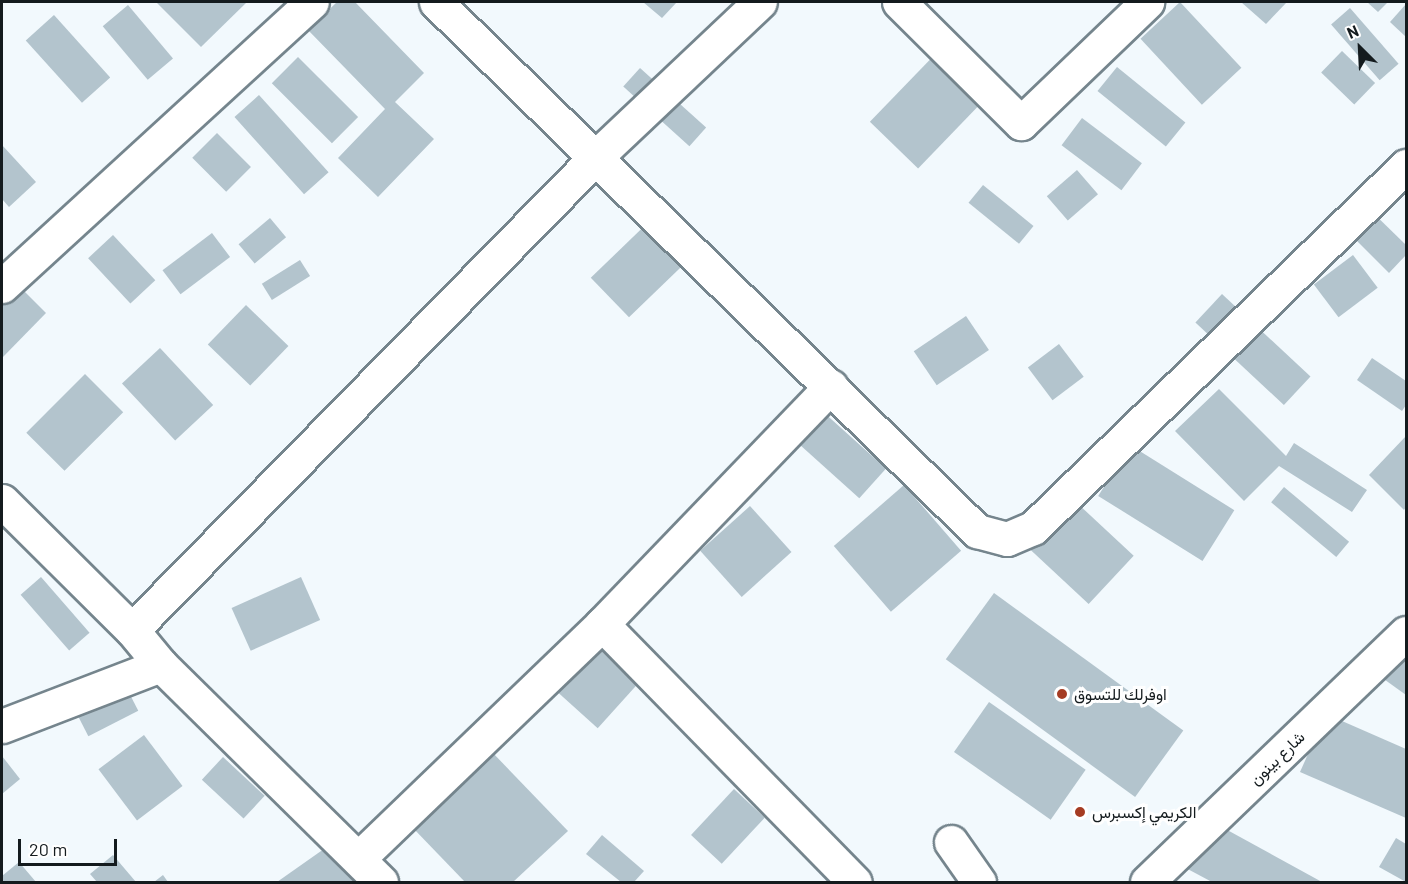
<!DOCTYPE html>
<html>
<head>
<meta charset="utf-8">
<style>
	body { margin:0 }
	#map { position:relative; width:1408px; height:884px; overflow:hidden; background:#f2f9fd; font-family:Barlow,Vazirmatn,sans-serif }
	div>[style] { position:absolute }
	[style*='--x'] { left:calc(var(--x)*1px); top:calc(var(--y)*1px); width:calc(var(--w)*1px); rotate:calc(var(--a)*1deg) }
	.building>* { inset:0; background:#b3c4cd; transform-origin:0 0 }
	.roads { filter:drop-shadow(2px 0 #75858d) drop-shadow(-2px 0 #75858d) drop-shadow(0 2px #75858d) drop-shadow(0 -2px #75858d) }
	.minor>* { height:33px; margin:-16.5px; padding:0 16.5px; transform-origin:16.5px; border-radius:16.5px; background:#fff }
	.dots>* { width:16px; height:16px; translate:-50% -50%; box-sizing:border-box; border:3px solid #fff; border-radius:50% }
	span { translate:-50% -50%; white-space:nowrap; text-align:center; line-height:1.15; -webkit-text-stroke:6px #fff; paint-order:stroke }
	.poi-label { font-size:16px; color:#141b1e }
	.left { translate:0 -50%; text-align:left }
	.street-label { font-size:16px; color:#141b1e }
	.frame { position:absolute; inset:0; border:3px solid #141b1e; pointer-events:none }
	.north { position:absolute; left:1330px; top:18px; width:60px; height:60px; -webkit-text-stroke:4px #fff; paint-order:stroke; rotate:336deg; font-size:16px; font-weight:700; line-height:24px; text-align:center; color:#141b1e }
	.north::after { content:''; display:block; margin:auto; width:21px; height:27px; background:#141b1e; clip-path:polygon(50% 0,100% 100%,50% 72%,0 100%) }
	.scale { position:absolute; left:18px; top:839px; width:99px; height:27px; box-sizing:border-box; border:3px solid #141b1e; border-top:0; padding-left:8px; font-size:18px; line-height:21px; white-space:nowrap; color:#141b1e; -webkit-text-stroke:4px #fff; paint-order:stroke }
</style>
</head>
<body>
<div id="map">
	<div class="building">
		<div style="clip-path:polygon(156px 2px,247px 2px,201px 47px)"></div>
		<div style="clip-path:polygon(337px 2px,355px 2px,424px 73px,395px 102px,434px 139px,378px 197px,338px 158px,385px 109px,308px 30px)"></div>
		<div style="clip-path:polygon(643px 2px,677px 2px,662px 18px)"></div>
		<div style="left:1180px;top:2px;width:90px;height:54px;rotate:47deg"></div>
		<div style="clip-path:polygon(1241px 2px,1287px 2px,1266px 24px)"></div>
		<div style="clip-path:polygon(1367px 2px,1388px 2px,1378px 12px)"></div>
		<div style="clip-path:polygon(1406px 4px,1406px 37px,1390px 22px)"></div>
		<div style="left:128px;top:5px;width:70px;height:33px;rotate:50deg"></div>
		<div style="left:1350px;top:8px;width:74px;height:25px;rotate:49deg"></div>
		<div style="left:54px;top:15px;width:84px;height:38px;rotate:48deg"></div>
		<div style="left:947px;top:42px;width:67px;height:111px;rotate:44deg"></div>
		<div style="left:1342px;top:51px;width:46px;height:30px;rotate:44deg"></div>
		<div style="left:298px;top:57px;width:85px;height:37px;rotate:45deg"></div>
		<div style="left:1117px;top:67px;width:88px;height:31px;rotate:39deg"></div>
		<div style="left:640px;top:68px;width:89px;height:25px;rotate:42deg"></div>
		<div style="left:259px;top:95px;width:104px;height:33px;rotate:48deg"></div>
		<div style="left:1082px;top:118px;width:75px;height:34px;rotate:37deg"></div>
		<div style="left:217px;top:133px;width:48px;height:35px;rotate:45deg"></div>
		<div style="clip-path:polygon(2px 145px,36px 182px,9px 207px,2px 199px)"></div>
		<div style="left:1077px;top:170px;width:32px;height:40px;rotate:49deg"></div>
		<div style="left:983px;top:185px;width:65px;height:23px;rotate:39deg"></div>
		<div style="clip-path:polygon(1363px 203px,1406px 245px,1406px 255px,1389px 273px,1341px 225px)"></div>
		<div style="left:662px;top:209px;width:55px;height:99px;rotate:46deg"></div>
		<div style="left:270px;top:218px;width:25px;height:41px;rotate:50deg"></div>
		<div style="left:212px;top:233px;width:30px;height:62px;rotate:53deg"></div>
		<div style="left:113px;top:235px;width:62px;height:34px;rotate:47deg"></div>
		<div style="left:1353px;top:255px;width:41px;height:49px;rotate:53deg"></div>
		<div style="left:300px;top:260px;width:19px;height:45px;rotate:58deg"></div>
		<div style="clip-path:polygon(20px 287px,46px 313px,2px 358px,2px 305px)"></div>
		<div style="left:1222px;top:294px;width:121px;height:39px;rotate:43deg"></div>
		<div style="left:246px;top:305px;width:59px;height:55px;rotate:44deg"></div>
		<div style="left:966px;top:316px;width:41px;height:63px;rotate:56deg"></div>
		<div style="left:1059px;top:344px;width:41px;height:39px;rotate:53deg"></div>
		<div style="left:160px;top:348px;width:78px;height:52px;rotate:47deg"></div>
		<div style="clip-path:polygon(1372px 358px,1406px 381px,1406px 405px,1402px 411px,1357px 380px)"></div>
		<div style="left:85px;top:374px;width:54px;height:83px;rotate:45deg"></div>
		<div style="clip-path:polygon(1219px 389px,1286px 456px,1294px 443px,1367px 490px,1352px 512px,1279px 466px,1244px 501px,1175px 431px)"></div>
		<div style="left:811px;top:401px;width:101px;height:40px;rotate:42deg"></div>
		<div style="clip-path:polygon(1406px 436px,1406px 507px,1404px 510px,1369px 475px)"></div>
		<div style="left:1130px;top:445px;width:123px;height:60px;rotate:32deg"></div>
		<div style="left:904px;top:485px;width:87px;height:93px;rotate:49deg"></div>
		<div style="left:1284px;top:487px;width:85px;height:20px;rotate:40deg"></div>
		<div style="left:1062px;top:489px;width:98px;height:66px;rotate:43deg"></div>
		<div style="left:750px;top:506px;width:62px;height:67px;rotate:48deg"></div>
		<div style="left:41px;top:577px;width:74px;height:27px;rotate:49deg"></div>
		<div style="left:301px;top:577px;width:47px;height:76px;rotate:66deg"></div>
		<div style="left:994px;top:593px;width:234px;height:82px;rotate:36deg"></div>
		<div style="left:579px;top:628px;width:81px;height:62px;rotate:42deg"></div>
		<div style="clip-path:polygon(1406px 643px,1406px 695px,1381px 677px)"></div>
		<div style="left:121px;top:677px;width:38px;height:56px;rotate:63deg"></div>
		<div style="left:989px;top:702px;width:118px;height:61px;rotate:35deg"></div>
		<div style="clip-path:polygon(1326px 714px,1406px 749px,1406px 818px,1300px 772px)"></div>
		<div style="left:144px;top:735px;width:64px;height:57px;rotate:53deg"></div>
		<div style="clip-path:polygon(491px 751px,568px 831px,513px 882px,465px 882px,412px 827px)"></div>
		<div style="clip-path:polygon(2px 756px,20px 779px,2px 794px)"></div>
		<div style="left:223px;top:757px;width:57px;height:31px;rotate:43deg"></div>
		<div style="left:734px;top:789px;width:42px;height:63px;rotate:43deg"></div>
		<div style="clip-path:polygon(1209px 820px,1322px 882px,1212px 882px,1182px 866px)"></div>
		<div style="clip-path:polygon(602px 835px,644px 871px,634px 882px,621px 882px,586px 854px)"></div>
		<div style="clip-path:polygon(1396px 838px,1406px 844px,1406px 882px,1379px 867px)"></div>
		<div style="clip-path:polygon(331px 844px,358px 882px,277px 882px)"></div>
		<div style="clip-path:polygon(113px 855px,136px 882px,97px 882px,90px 874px)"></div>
		<div style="clip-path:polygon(19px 862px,36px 882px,2px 882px,2px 876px)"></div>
		<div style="clip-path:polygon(163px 875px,168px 882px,154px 882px)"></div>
	</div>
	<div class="roads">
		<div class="minor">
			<div style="--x:436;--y:2;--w:757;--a:44.36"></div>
			<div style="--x:977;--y:531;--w:31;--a:15"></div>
			<div style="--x:1007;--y:539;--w:28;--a:-23"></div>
			<div style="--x:1033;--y:528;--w:520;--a:-44.14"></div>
			<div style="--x:899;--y:2;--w:172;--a:44.8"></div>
			<div style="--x:1021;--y:123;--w:175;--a:-43.8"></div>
			<div style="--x:2;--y:286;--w:420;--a:-42.5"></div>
			<div style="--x:2;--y:501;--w:183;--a:44.8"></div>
			<div style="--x:132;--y:630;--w:45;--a:50.4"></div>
			<div style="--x:161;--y:665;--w:309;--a:44.6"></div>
			<div style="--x:602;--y:624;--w:361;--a:45.6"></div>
			<div style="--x:132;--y:630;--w:664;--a:-45.55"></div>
			<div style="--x:597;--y:156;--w:224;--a:-43.4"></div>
			<div style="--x:2;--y:726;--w:170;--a:-21"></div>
			<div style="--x:951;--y:842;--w:49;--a:55"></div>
			<div style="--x:359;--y:858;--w:337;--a:-43.9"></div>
			<div style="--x:602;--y:624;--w:330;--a:-46.1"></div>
			<div style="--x:1147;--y:882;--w:359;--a:-43.9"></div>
		</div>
	</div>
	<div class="dots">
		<div style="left:1062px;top:694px;background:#a53c23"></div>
		<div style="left:1080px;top:812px;background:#a53c23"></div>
	</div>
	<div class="poi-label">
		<span class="left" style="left:1074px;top:694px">اوفرلك للتسوق</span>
		<span class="left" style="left:1092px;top:812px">الكريمي إكسبرس</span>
	</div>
	<div class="street-label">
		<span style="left:1277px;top:758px;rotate:-44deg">شارع بينون</span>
	</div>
	<div class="frame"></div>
	<div class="north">N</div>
	<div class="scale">20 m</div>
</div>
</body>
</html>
